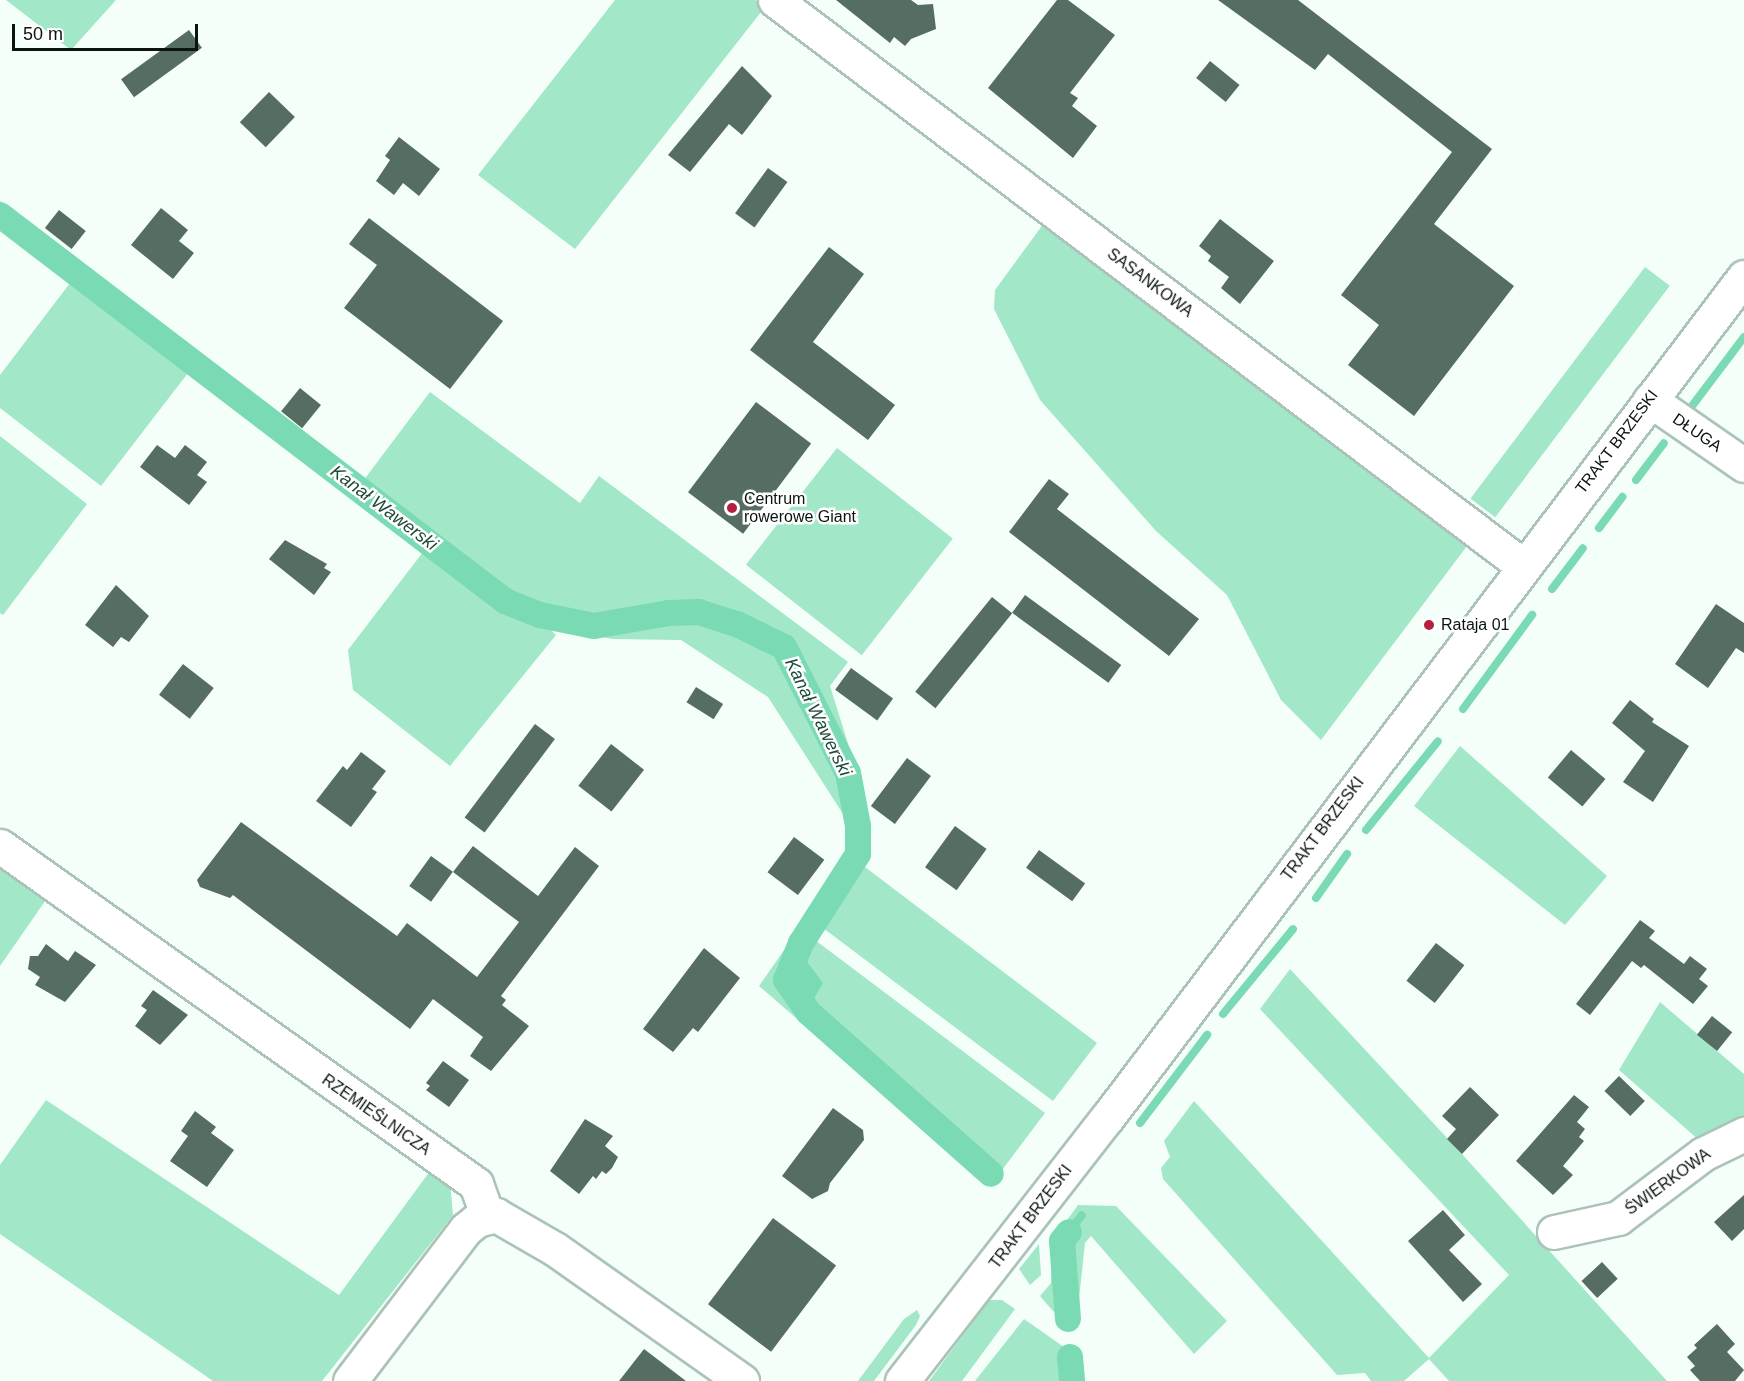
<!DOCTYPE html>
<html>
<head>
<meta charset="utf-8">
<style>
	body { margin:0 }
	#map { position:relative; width:1744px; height:1381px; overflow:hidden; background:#f4fffa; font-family:Helvetica,sans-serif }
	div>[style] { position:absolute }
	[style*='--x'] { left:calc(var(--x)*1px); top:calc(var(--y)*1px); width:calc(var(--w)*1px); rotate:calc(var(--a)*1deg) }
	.green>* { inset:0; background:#a2e7c8; transform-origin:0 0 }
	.water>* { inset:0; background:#7adab3 }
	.stream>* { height:8px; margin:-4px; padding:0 4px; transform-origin:4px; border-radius:4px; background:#7adab3 }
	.canal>* { height:26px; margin:-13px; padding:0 13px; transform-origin:13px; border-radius:13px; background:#7adab3 }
	.building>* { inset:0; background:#566d62; transform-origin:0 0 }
	.roads { filter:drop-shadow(2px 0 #abc3b8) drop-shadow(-2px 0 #abc3b8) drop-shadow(0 2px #abc3b8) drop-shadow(0 -2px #abc3b8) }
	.minor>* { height:33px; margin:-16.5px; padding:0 16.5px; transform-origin:16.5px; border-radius:16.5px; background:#fff }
	.major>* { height:33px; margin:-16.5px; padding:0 16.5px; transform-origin:16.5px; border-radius:16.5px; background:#fff }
	.dots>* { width:16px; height:16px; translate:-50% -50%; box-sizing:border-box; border:3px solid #fff; border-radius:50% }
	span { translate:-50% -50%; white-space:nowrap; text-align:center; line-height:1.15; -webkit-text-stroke:5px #fff; paint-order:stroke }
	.street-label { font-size:16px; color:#0b1410 }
	.poi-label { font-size:16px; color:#0b1410 }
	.left { translate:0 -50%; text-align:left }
	.water-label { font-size:18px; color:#1f4939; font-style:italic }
	.scale { position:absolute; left:12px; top:24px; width:186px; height:27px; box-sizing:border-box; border:3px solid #0b1410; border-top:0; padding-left:8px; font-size:18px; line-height:21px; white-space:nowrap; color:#0b1410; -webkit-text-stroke:4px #fff; paint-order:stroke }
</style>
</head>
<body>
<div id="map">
	<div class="green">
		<div style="clip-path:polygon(6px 0,116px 0,71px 50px)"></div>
		<div style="clip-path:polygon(615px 0,755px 0,765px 7px,575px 249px,478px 175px)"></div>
		<div style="clip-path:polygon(0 201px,363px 481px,430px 392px,580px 503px,599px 476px,848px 662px,830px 686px,855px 766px,867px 854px,861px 864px,1097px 1043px,1053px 1101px,819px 925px,811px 937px,1045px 1113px,990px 1186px,759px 986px,850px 855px,852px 828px,768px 697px,681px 640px,613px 639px,549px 628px,556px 635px,450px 766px,353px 690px,348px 650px,423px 552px,188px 373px,101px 486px,0 408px,0 375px,70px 283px,0 229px)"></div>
		<div style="clip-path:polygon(1044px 223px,1467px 546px,1321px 740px,1281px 700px,1227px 595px,1156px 531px,1040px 400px,994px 309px,995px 290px)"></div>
		<div style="left:1645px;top:267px;width:31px;height:290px;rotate:37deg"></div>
		<div style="clip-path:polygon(0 436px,87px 504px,3px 615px,0 613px)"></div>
		<div style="left:837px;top:448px;width:147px;height:148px;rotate:38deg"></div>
		<div style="clip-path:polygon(1460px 746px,1607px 876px,1565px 925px,1414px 806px)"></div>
		<div style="clip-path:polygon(0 858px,50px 894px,0 966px)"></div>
		<div style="clip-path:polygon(1290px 969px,1462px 1154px,1667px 1381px,1449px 1381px,1429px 1359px,1404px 1381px,1371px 1381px,1365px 1373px,1337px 1375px,1163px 1179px,1161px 1168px,1170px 1157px,1164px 1141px,1194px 1101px,1429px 1358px,1509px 1275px,1260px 1009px)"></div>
		<div style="clip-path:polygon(1660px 1002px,1744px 1074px,1744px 1124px,1700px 1141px,1619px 1070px)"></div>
		<div style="clip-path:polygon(46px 1100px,339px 1295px,433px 1167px,450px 1182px,453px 1215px,322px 1381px,213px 1381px,0 1234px,0 1165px)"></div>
		<div style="clip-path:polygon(1078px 1205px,1116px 1206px,1227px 1321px,1194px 1354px,1091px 1236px,1085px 1243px,1076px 1327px,1052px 1310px,1040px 1296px,1051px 1283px,1051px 1242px)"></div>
		<div style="clip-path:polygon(1039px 1244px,1041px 1275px,1030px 1285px,1019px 1269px)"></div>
		<div style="clip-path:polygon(989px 1300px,1002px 1300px,1015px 1309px,962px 1381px,929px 1381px)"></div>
		<div style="clip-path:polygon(917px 1310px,920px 1316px,916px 1325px,874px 1381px,858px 1381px,904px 1319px)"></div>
		<div style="clip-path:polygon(1024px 1319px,1081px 1359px,1083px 1381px,975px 1381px)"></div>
	</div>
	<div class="water">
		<div style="clip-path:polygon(805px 959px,823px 983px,806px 1012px,785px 1000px,789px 969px)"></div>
	</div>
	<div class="stream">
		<div style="--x:1692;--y:406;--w:86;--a:-53"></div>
		<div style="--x:1636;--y:480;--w:46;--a:-52.9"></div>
		<div style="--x:1599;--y:528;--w:39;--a:-53"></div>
		<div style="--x:1552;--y:589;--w:51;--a:-52.9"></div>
		<div style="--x:1463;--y:709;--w:117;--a:-53.7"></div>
		<div style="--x:1366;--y:830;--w:114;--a:-51"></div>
		<div style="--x:1316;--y:898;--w:54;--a:-54.8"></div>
		<div style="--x:1223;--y:1014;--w:110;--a:-50.5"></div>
		<div style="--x:1140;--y:1123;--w:111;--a:-52.7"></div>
		<div style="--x:1069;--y:1232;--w:21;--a:-53"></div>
	</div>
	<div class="canal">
		<div style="--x:0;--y:215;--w:636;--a:37.39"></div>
		<div style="--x:505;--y:601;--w:38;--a:22"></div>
		<div style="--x:540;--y:615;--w:55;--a:11.5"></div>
		<div style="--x:594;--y:626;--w:76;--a:-9.8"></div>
		<div style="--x:669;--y:613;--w:30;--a:-2"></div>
		<div style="--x:699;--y:612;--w:40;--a:18"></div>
		<div style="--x:737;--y:624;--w:52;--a:26.1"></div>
		<div style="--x:784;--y:647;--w:141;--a:63.1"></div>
		<div style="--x:848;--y:773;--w:54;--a:79.3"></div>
		<div style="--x:858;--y:826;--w:28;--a:90"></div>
		<div style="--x:858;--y:854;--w:106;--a:122.6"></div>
		<div style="--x:801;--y:943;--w:40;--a:112"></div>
		<div style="--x:786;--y:980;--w:39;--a:55"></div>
		<div style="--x:808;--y:1012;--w:244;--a:41.5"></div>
		<div style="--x:1068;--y:1319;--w:78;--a:-94.4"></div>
		<div style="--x:1062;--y:1241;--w:11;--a:-52"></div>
		<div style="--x:1070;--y:1357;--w:24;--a:85"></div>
	</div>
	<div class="building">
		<div style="clip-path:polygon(836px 0,911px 0,918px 5px,933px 4px,936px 29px,911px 39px,905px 46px,894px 37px,890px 43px)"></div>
		<div style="clip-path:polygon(1057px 0,1068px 0,1115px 35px,1070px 93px,1078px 98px,1072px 106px,1097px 126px,1073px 158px,988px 88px)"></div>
		<div style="clip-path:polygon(1218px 0,1298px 0,1492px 149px,1434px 224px,1514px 286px,1414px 416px,1348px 365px,1379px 325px,1341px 295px,1452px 152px,1328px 54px,1315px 70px)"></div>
		<div style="left:189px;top:30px;width:22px;height:84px;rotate:54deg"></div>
		<div style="left:1210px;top:61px;width:38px;height:22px;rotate:39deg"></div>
		<div style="clip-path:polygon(742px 66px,772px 96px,742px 135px,729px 124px,690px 172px,668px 155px)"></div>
		<div style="left:269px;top:92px;width:36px;height:42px;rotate:44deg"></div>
		<div style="clip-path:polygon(399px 137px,440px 169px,419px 196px,403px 183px,394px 195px,376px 181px,390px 160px,385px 156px)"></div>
		<div style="left:768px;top:168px;width:24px;height:56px;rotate:36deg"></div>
		<div style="clip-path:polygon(161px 208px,188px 230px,179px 241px,194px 253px,173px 279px,131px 245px)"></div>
		<div style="left:59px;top:210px;width:34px;height:23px;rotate:38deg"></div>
		<div style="clip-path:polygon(369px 218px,503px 321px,450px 389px,344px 308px,377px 265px,349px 244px)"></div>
		<div style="clip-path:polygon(1220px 219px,1274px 261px,1240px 304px,1221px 288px,1229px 277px,1208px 261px,1211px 256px,1199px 246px)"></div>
		<div style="clip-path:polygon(829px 247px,864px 274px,813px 342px,895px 405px,868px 440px,750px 350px)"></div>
		<div style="left:300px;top:388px;width:27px;height:30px;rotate:39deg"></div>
		<div style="left:756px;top:402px;width:69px;height:113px;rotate:37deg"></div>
		<div style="clip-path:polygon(157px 445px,175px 458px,185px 445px,207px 462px,197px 475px,207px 482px,189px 505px,140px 467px)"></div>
		<div style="clip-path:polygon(1049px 479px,1069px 494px,1057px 509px,1199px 619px,1169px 656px,1009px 532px)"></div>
		<div style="clip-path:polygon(285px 540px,327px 564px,324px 568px,331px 572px,314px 595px,269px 559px)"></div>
		<div style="clip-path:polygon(116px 585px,149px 616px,129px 642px,121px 637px,113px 647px,85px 625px)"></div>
		<div style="left:1025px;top:595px;width:119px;height:22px;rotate:36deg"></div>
		<div style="left:992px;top:597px;width:26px;height:122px;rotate:39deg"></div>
		<div style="clip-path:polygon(1716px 604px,1744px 623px,1744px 653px,1736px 648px,1708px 688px,1675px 664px)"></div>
		<div style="left:183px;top:664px;width:39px;height:39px;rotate:38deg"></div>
		<div style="left:851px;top:668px;width:52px;height:27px;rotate:36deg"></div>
		<div style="left:696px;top:687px;width:32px;height:18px;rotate:32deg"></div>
		<div style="clip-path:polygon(1630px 700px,1654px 719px,1652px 722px,1689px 746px,1653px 802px,1623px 782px,1645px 751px,1612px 723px)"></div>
		<div style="left:535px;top:724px;width:25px;height:117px;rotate:37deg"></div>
		<div style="left:611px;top:744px;width:42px;height:53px;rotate:38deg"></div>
		<div style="left:1571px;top:750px;width:45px;height:36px;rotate:40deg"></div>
		<div style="clip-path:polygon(361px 752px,386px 771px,372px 789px,377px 792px,351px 827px,316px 801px,343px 766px,347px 770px)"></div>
		<div style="left:907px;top:758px;width:30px;height:60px;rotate:37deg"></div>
		<div style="clip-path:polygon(241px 822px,397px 936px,407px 923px,477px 977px,519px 922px,453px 872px,473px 846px,538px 896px,575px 847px,599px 866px,501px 996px,506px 1000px,502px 1005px,529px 1026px,491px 1071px,470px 1056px,483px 1037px,433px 999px,410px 1029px,233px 895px,230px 898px,200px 887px,197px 880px)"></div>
		<div style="left:955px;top:826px;width:39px;height:51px;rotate:36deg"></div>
		<div style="left:794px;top:837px;width:38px;height:44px;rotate:37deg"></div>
		<div style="left:1039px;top:850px;width:57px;height:22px;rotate:36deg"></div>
		<div style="left:431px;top:856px;width:27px;height:37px;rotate:36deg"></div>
		<div style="clip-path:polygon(1640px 920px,1655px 931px,1649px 938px,1684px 964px,1690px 956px,1707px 969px,1699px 979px,1708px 986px,1693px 1004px,1644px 965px,1641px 968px,1632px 961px,1590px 1015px,1576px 1004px)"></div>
		<div style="left:1436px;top:943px;width:36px;height:48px;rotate:38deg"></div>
		<div style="clip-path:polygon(46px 944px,68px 961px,75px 951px,96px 965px,65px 1002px,35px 985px,40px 977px,28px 969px,30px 956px,38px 956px)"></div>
		<div style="clip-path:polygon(704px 948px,740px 978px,698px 1032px,693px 1028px,673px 1052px,643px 1029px)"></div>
		<div style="clip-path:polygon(153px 990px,188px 1015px,160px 1045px,135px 1026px,147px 1010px,141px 1006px)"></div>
		<div style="left:1712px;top:1016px;width:26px;height:24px;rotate:39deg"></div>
		<div style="clip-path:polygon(443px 1061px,469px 1080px,449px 1107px,426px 1090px,430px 1086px,426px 1083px)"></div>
		<div style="left:1619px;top:1076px;width:36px;height:21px;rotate:44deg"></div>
		<div style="clip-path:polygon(1470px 1087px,1499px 1115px,1462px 1154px,1447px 1139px,1456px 1129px,1442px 1116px)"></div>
		<div style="clip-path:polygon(1574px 1095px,1589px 1107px,1577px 1122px,1585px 1129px,1579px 1137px,1584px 1141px,1563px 1166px,1573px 1175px,1553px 1195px,1516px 1161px)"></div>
		<div style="clip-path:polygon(833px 1108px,863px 1130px,864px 1140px,830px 1183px,828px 1191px,812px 1199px,782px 1176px)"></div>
		<div style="clip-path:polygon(195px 1111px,216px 1127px,211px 1133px,234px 1150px,207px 1187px,170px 1161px,188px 1136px,181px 1131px)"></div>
		<div style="clip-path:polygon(585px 1119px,613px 1136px,605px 1146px,618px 1157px,612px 1168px,606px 1174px,602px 1171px,596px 1179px,593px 1176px,579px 1194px,550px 1171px)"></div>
		<div style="clip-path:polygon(1744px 1195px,1744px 1229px,1732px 1241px,1714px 1222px)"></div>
		<div style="clip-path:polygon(1443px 1210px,1465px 1235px,1449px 1250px,1482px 1284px,1463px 1302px,1408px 1241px)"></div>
		<div style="left:773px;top:1218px;width:79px;height:108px;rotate:37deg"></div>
		<div style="left:1602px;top:1262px;width:23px;height:28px;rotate:47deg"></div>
		<div style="clip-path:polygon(1717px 1324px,1735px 1344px,1727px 1352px,1744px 1370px,1735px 1381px,1700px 1381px,1690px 1370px,1695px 1366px,1687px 1357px,1697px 1348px,1694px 1345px)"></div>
		<div style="clip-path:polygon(644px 1349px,686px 1381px,619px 1381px)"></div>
	</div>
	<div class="roads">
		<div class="minor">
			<div style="--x:775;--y:0;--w:938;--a:37.11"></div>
			<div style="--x:1650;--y:400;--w:114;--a:34.7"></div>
			<div style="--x:0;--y:846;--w:584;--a:35.38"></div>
			<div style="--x:476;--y:1184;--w:35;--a:70"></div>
			<div style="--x:1554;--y:1232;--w:66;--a:-12.3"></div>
			<div style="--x:1618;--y:1218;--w:106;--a:-37"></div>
			<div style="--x:1703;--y:1154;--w:46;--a:-26"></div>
			<div style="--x:350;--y:1381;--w:191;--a:-52.7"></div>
			<div style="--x:466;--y:1229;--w:14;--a:-39"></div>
			<div style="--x:477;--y:1220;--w:20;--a:-15"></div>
			<div style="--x:496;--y:1215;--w:68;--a:30"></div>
			<div style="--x:555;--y:1249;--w:229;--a:35.2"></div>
		</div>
		<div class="major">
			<div style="--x:902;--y:1381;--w:333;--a:-52.1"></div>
			<div style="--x:1107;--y:1118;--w:1055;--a:-52.86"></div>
		</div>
	</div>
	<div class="dots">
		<div style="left:732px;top:508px;background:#b32040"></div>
		<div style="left:1429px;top:625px;background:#b32040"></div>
	</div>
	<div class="street-label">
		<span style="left:1150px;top:283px;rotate:37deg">SASANKOWA</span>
		<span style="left:1697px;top:433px;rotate:34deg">DŁUGA</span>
		<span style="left:1617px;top:442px;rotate:-53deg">TRAKT BRZESKI</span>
		<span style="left:1323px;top:829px;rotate:-53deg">TRAKT BRZESKI</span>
		<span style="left:376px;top:1115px;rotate:35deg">RZEMIEŚLNICZA</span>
		<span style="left:1668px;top:1182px;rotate:-36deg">ŚWIERKOWA</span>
		<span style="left:1031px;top:1217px;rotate:-53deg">TRAKT BRZESKI</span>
	</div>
	<div class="poi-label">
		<span class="left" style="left:744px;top:508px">Centrum<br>rowerowe Giant</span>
		<span class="left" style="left:1441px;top:625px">Rataja 01</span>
	</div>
	<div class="water-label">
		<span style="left:384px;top:508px;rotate:37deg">Kanał Wawerski</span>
		<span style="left:818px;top:717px;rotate:64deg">Kanał Wawerski</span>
	</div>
	<div class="scale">50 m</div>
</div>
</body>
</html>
